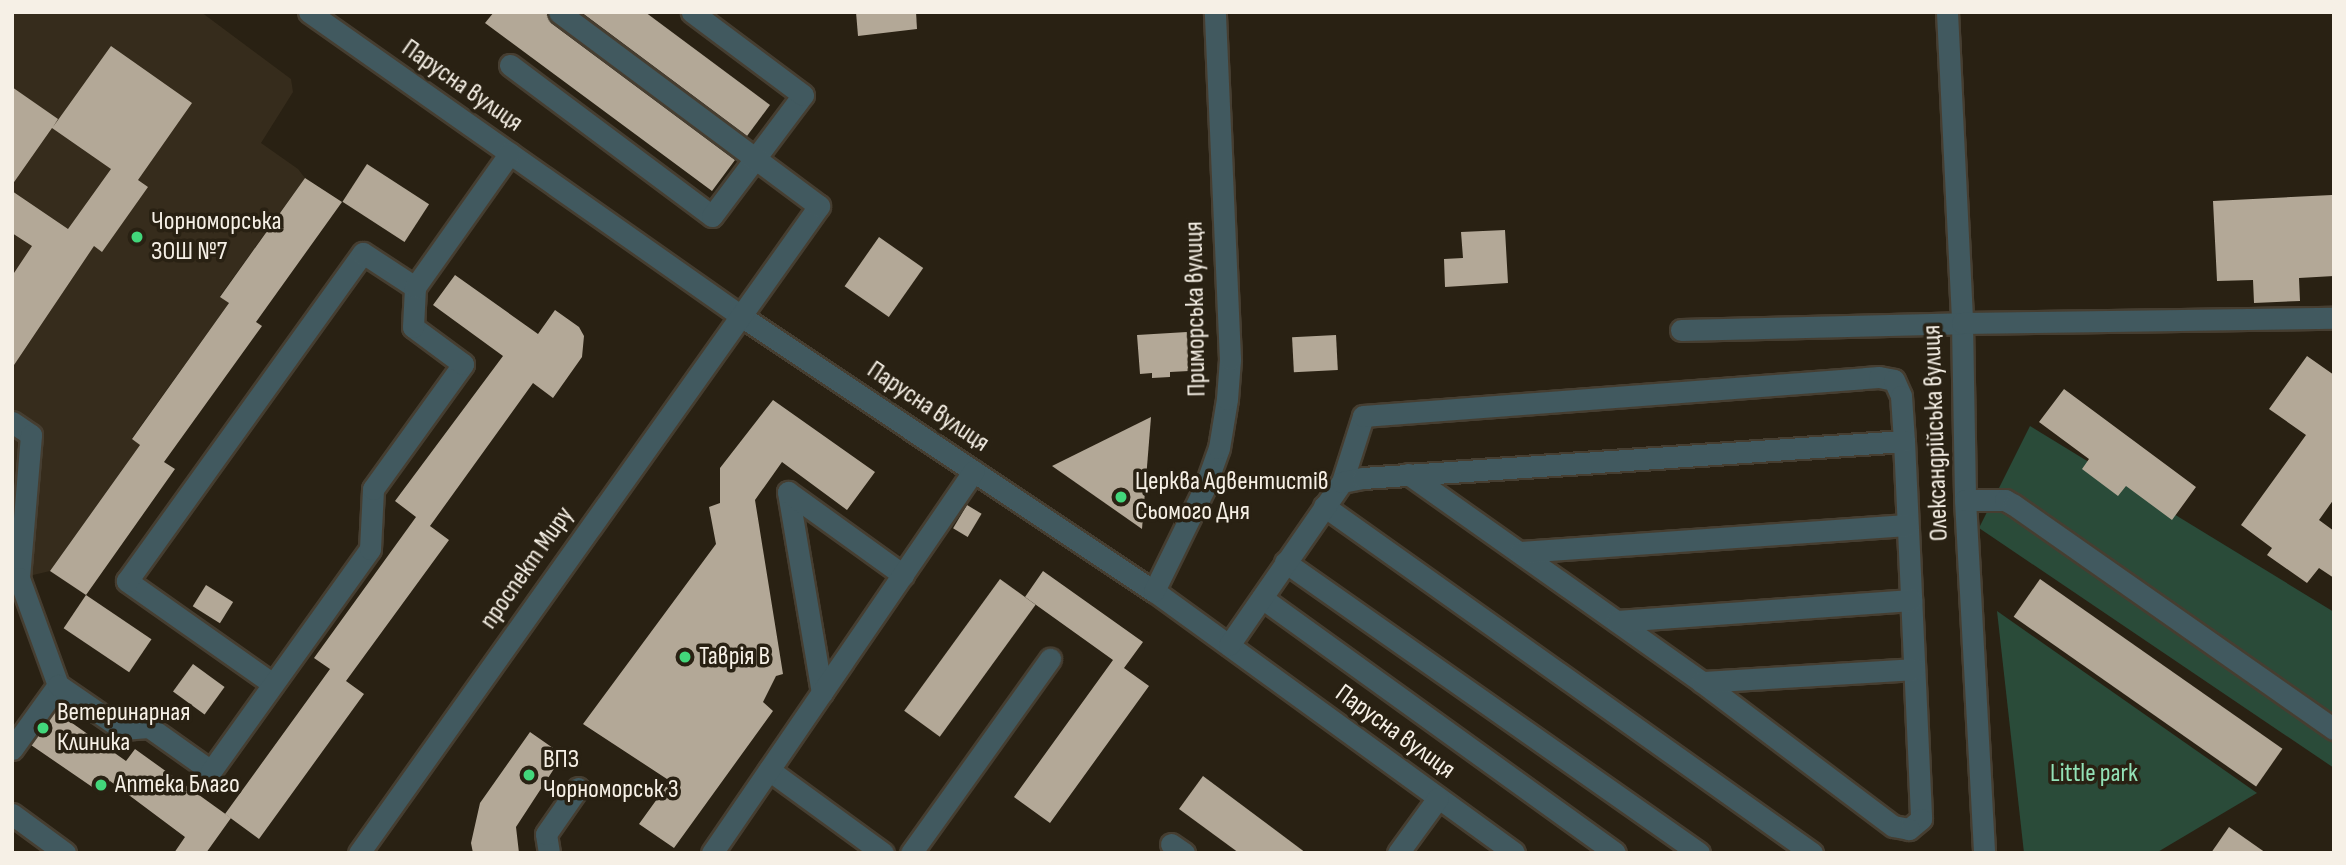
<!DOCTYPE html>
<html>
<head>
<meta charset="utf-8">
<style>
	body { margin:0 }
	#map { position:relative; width:2346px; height:865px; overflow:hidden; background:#292113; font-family:"Sofia Sans Condensed",sans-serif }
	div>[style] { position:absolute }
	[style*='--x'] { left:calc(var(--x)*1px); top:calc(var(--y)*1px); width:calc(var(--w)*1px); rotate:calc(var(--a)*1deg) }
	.education>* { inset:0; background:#362c1c }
	.green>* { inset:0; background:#2a4b39 }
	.building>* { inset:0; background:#b3a897; transform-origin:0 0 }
	.roads { filter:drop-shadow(2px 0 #463e31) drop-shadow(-2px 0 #463e31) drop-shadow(0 2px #463e31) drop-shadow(0 -2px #463e31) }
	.minor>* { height:21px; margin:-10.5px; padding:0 10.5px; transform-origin:10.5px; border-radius:10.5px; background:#41595f }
	.dots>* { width:19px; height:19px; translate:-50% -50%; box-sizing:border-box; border:4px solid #292113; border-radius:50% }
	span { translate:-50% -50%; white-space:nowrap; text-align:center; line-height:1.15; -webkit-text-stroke:7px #292113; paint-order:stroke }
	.street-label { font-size:26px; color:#f6f0e6 }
	.poi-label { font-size:26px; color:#f6f0e6 }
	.left { translate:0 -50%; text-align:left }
	.park-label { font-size:26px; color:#93e1b6 }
	.frame { position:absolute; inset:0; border:14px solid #f6f0e6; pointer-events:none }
</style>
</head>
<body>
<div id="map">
	<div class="education">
		<div style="clip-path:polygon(12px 12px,201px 12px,291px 79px,293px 92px,261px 143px,298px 169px,305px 178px,220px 296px,229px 303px,132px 438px,140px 445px,50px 571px,12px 580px)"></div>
	</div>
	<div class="green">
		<div style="clip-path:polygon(2030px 426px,2334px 612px,2334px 768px,1979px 528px)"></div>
		<div style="clip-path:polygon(1997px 611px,2257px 793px,2156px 853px,2024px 853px)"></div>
	</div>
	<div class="building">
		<div style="clip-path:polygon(494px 12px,546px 12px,551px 23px,735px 160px,712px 191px,485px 23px)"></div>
		<div style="clip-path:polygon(581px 12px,645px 12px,770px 105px,747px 136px)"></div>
		<div style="clip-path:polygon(856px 12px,916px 12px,917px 29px,858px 36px)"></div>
		<div style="clip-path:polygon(111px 46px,192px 103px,138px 180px,148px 187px,102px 252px,94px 246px,12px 368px,12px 276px,32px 246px,12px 233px,12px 191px,68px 229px,111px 169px,52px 128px,12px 185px,12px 87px,58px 119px,53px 127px)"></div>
		<div style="left:367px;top:164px;width:74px;height:45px;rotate:33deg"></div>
		<div style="clip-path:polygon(305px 178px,342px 202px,256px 322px,262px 326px,164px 462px,175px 469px,86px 595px,50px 571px,140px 445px,132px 439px,229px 303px,220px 297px)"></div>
		<div style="clip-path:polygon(2332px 195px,2334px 276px,2299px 278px,2300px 301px,2254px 303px,2253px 280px,2217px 281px,2213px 201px)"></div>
		<div style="clip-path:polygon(1505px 230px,1508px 283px,1445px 287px,1444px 259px,1463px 258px,1461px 232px)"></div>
		<div style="left:879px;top:237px;width:54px;height:60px;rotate:35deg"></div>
		<div style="clip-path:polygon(455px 275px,538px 334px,555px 310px,579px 327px,584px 336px,582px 357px,553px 398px,533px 383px,430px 526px,449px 540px,346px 681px,364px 694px,259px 839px,225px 814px,330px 669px,314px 658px,416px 517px,395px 501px,503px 356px,433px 305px)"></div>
		<div style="clip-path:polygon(1187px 332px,1189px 371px,1170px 372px,1170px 377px,1152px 378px,1152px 373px,1140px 374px,1137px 335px)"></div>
		<div style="left:1336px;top:335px;width:35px;height:44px;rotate:87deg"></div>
		<div style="clip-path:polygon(2307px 356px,2334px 375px,2334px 499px,2319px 520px,2334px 531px,2334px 578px,2319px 568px,2307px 583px,2267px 555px,2272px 548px,2241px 525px,2306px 435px,2269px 409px)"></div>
		<div style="clip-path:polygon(2064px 389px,2196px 487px,2172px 520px,2126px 486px,2118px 496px,2082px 469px,2089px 459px,2039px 422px)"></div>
		<div style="clip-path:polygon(773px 400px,875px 472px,847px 510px,782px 462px,755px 500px,783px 674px,776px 676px,763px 702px,773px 711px,674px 848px,639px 824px,670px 781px,583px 724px,716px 544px,709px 507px,720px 503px,720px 468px)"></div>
		<div style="clip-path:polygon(1151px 417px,1142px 529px,1052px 466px)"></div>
		<div style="left:967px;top:505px;width:17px;height:27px;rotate:31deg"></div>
		<div style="clip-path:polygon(1043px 571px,1143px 642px,1124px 668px,1149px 686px,1050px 823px,1014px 797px,1113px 660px,1025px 597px)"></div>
		<div style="left:1000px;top:579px;width:44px;height:163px;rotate:36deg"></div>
		<div style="left:2040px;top:579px;width:296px;height:46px;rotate:35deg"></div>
		<div style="left:206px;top:585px;width:32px;height:25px;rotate:32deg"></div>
		<div style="left:86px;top:595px;width:79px;height:40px;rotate:34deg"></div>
		<div style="left:193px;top:664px;width:39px;height:34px;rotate:36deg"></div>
		<div style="clip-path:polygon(55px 711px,126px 761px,135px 749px,231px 818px,206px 853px,174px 853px,185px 837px,110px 781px,101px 793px,31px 745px)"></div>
		<div style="clip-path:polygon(530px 732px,563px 755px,516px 827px,519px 853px,473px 853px,471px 843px,480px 803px)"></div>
		<div style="clip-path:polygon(1203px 776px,1306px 853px,1239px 853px,1179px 809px)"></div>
		<div style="clip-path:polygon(2229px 827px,2266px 853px,2211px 853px)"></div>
	</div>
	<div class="roads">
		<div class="minor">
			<div style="--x:309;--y:12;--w:528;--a:35.13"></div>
			<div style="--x:741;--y:316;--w:496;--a:33.7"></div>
			<div style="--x:1154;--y:591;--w:445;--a:36"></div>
			<div style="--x:1947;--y:12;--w:311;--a:87.2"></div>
			<div style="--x:1962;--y:323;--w:177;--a:89"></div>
			<div style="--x:1965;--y:500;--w:354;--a:86.9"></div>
			<div style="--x:510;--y:65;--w:252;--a:36.8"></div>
			<div style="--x:712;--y:216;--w:151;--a:-53.1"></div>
			<div style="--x:803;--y:95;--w:139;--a:-143.2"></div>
			<div style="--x:1681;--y:330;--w:281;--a:-1.4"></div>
			<div style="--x:1962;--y:323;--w:372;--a:-0.8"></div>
			<div style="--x:12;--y:422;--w:23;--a:34"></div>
			<div style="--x:31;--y:435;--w:144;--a:94.8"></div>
			<div style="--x:19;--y:578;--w:114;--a:70"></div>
			<div style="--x:1342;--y:482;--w:69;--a:-72.3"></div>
			<div style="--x:1363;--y:416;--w:517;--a:-4.32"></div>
			<div style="--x:1879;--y:377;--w:15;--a:11"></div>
			<div style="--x:1894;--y:380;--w:17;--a:66"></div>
			<div style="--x:1901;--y:396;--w:45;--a:86.2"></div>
			<div style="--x:1904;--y:441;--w:378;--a:87.4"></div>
			<div style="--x:1921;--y:819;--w:16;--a:140"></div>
			<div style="--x:1909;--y:829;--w:16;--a:-169"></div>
			<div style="--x:1893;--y:826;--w:239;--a:-143"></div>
			<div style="--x:1702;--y:682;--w:360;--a:-144.7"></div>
			<div style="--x:1965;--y:500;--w:40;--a:0"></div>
			<div style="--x:2005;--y:500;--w:10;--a:29"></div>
			<div style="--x:2014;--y:505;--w:391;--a:35"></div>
			<div style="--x:1324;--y:506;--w:599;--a:35.42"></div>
			<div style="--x:1520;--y:552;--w:388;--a:-4"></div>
			<div style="--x:1285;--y:562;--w:506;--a:35.1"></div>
			<div style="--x:1154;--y:591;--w:116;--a:-63.9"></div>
			<div style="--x:1205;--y:487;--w:41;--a:-70.3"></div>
			<div style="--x:1219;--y:448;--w:50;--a:-80.7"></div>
			<div style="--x:1227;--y:399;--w:40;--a:-85.7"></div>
			<div style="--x:1230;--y:359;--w:347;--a:-92.5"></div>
			<div style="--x:1262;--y:598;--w:435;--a:35.8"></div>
			<div style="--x:1617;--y:621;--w:295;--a:-4.1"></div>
			<div style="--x:1229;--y:645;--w:198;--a:-55.3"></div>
			<div style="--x:1342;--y:482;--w:21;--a:-11"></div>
			<div style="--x:1363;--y:478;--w:542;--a:-3.91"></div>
			<div style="--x:1702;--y:682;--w:212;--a:-3.5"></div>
			<div style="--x:273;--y:684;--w:179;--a:-144.8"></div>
			<div style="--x:127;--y:581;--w:404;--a:-54.3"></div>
			<div style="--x:363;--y:253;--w:62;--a:33.2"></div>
			<div style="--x:822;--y:693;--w:204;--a:-99.6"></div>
			<div style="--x:788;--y:492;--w:142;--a:35.8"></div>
			<div style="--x:12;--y:749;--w:79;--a:-54.3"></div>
			<div style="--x:58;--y:685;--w:78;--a:34.5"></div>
			<div style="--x:122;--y:729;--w:27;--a:-4"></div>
			<div style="--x:149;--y:727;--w:76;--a:35.4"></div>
			<div style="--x:211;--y:771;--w:273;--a:-54.4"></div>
			<div style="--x:370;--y:549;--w:60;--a:-87.1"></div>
			<div style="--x:373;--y:489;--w:154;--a:-54.2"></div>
			<div style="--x:463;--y:364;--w:62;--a:-143.5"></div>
			<div style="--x:413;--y:327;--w:40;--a:-87.1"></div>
			<div style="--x:415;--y:287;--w:164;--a:-54.7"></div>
			<div style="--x:769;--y:770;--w:141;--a:36.1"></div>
			<div style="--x:12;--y:814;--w:66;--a:36.3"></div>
			<div style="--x:1171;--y:844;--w:16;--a:35"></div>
			<div style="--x:359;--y:853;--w:794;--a:-54.59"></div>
			<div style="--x:819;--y:206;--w:324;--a:-143.3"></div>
			<div style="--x:549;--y:853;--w:19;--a:-99"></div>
			<div style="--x:546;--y:834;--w:56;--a:-55.2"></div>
			<div style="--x:712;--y:853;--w:463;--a:-55.6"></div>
			<div style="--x:911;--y:853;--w:239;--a:-54.4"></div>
			<div style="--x:1398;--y:853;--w:68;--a:-54"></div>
		</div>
	</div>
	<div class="dots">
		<div style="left:137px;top:237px;background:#42d77b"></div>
		<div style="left:1121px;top:497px;background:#42d77b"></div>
		<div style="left:685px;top:657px;background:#42d77b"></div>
		<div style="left:43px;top:728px;background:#42d77b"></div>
		<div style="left:529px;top:775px;background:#42d77b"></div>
		<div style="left:101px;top:785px;background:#42d77b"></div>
	</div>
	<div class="street-label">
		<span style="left:462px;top:86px;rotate:35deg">Парусна вулиця</span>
		<span style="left:1196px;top:309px;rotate:-91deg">Приморська вулиця</span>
		<span style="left:928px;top:407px;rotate:34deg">Парусна вулиця</span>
		<span style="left:1936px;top:433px;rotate:-92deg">Олександрійська вулиця</span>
		<span style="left:527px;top:568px;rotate:-55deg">проспект Миру</span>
		<span style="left:1395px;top:732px;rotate:36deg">Парусна вулиця</span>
	</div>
	<div class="poi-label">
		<span class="left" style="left:151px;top:237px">Чорноморська<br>ЗОШ №7</span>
		<span class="left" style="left:1135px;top:497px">Церква Адвентистів<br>Сьомого Дня</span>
		<span class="left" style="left:699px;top:657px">Таврія В</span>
		<span class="left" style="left:57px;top:728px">Ветеринарная<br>Клиника</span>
		<span class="left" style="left:543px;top:775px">ВПЗ<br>Чорноморськ 3</span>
		<span class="left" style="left:115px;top:785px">Аптека Благо</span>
	</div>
	<div class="park-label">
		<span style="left:2094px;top:774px">Little park</span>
	</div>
	<div class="frame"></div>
</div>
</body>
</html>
